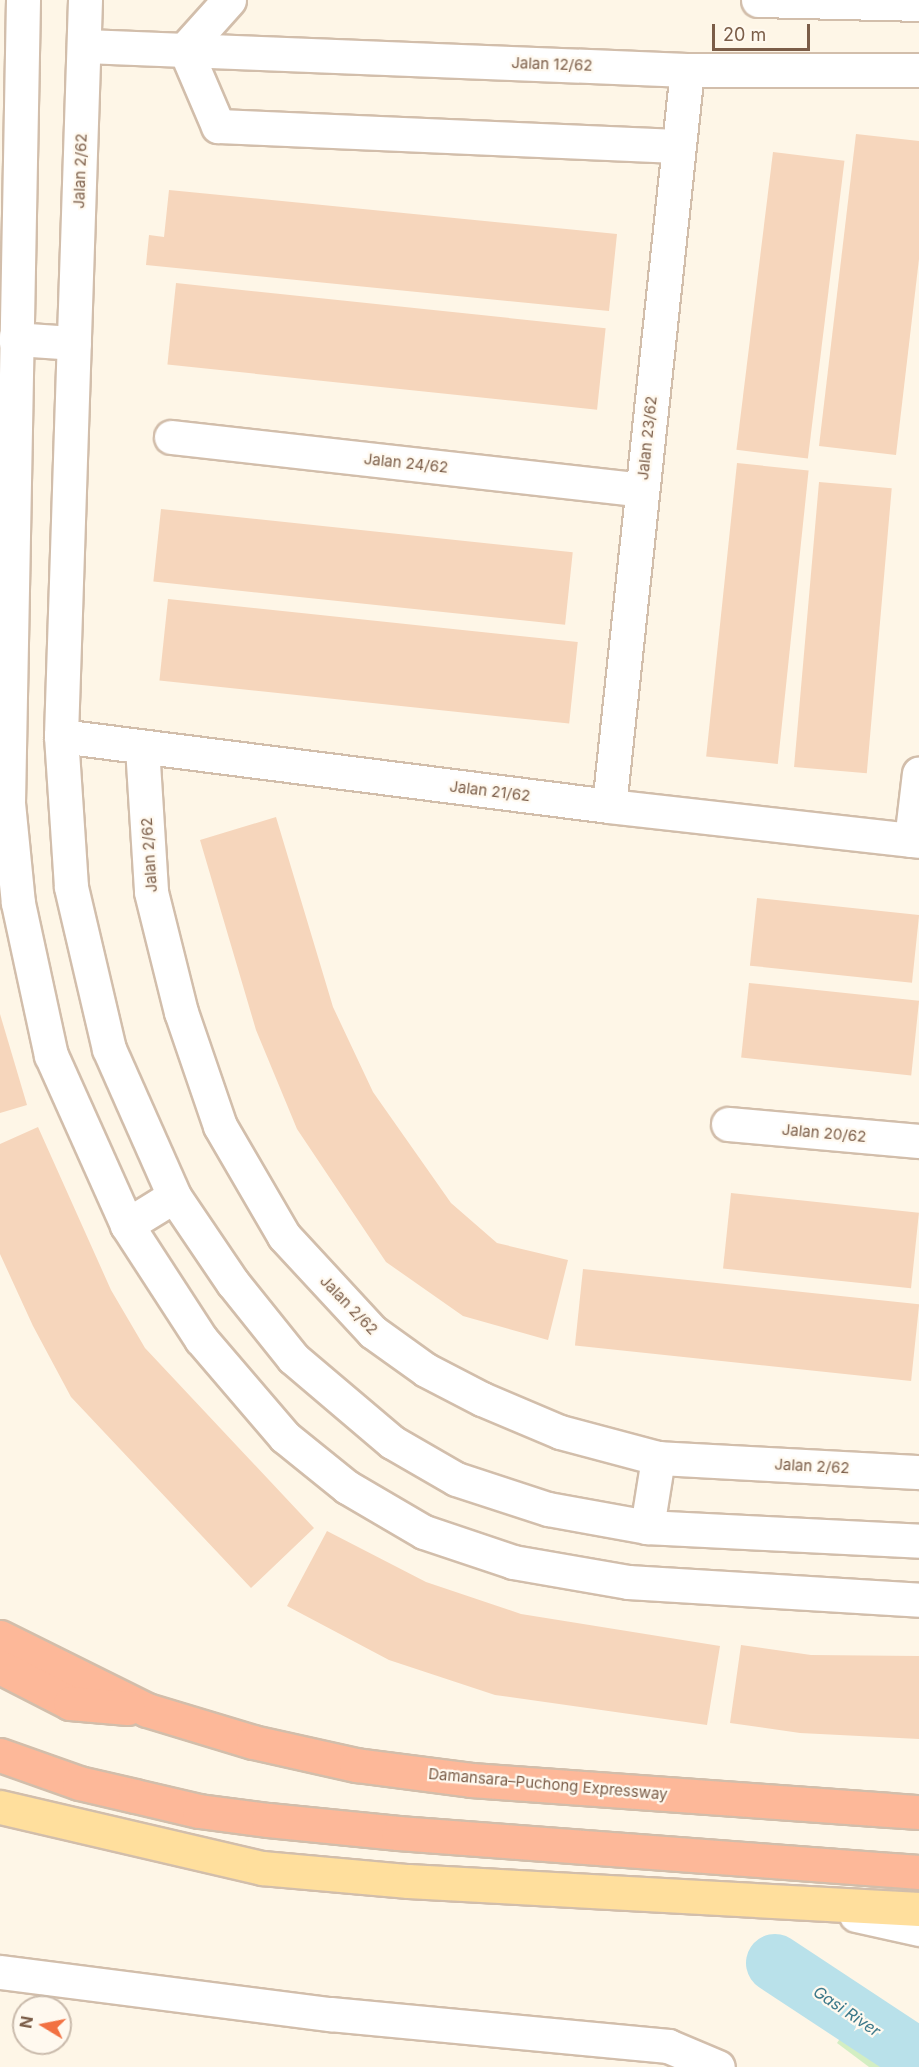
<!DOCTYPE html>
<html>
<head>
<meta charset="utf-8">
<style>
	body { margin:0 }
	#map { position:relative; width:919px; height:2067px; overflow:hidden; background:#fef6e7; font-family:Inter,sans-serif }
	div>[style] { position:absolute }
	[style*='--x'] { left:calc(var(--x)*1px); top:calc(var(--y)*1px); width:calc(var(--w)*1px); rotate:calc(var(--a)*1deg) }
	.green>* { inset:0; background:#d3eec3 }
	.river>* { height:58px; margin:-29px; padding:0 29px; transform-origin:29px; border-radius:29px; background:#b9e1ea }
	.building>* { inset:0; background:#f6d6bc; transform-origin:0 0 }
	.roads { filter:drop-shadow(2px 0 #d2beab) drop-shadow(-2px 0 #d2beab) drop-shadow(0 2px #d2beab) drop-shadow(0 -2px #d2beab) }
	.minor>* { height:33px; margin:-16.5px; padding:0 16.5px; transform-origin:16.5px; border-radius:16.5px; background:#fff }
	.major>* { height:33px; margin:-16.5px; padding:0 16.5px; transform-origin:16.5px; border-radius:16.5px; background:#ffdf9d }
	.highway>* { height:33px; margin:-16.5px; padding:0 16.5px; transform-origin:16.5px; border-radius:16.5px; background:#fdb899 }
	span { translate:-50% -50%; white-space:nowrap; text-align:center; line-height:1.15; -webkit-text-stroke:4.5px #fff9ef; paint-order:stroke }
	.street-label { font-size:15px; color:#7b5d48 }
	.water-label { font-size:16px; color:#3c7889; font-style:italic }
	.north { position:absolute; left:12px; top:1995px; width:60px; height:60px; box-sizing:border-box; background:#fff9ef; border:2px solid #cabbac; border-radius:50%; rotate:280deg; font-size:16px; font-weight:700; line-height:24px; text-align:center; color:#7b5d48 }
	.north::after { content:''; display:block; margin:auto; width:21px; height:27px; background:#f27142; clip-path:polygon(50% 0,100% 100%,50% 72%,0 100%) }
	.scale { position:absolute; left:712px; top:24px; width:98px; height:27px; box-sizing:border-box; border:3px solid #7b5d48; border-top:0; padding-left:8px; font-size:18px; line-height:21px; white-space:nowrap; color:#7b5d48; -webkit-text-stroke:4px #fff9ef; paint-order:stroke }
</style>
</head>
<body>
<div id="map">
	<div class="green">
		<div style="clip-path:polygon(866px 2000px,919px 2028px,919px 2067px,869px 2067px,837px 2043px)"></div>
	</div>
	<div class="river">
		<div style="--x:775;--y:1963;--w:173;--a:33.4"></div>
	</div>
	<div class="building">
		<div style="clip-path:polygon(856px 134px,919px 141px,919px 259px,896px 455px,819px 446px)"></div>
		<div style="left:773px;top:152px;width:72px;height:300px;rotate:7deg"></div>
		<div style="clip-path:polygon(169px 190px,617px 234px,609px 311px,146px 265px,149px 235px,164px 237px)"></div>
		<div style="left:176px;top:283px;width:432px;height:82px;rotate:6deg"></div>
		<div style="left:737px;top:463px;width:72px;height:295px;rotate:6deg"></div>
		<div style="left:819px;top:482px;width:73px;height:286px;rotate:5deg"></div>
		<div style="left:161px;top:509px;width:414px;height:73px;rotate:6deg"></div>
		<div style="left:168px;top:599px;width:412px;height:82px;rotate:6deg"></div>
		<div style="clip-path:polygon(276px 817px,333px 1007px,373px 1092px,451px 1203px,497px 1243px,568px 1260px,548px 1340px,463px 1316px,386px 1262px,297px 1129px,256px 1030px,200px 840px)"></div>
		<div style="left:757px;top:898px;width:163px;height:68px;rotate:6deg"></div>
		<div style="left:749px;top:983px;width:171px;height:75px;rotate:6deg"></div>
		<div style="clip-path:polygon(0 1014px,27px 1105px,0 1113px)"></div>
		<div style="clip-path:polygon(38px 1127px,111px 1290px,145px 1348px,314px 1528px,251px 1588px,71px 1397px,33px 1326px,0 1254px,0 1144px)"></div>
		<div style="left:731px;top:1193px;width:189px;height:76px;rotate:6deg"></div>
		<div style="left:583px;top:1269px;width:338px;height:77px;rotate:6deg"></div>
		<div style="clip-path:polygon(327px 1531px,426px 1582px,521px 1614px,720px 1646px,707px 1725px,495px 1695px,389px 1660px,287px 1606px)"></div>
		<div style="clip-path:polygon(741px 1645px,811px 1655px,919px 1656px,919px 1739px,800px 1733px,730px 1723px)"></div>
	</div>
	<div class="roads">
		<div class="minor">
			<div style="--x:23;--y:0;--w:803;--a:91.07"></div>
			<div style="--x:8;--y:803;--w:100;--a:84.3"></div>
			<div style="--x:18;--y:903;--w:156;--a:77.8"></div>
			<div style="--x:51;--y:1055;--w:186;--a:65.9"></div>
			<div style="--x:127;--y:1225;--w:136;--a:57"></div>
			<div style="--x:201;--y:1339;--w:129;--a:49.4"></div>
			<div style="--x:285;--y:1437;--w:80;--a:38.9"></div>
			<div style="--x:347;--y:1487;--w:89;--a:30.3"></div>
			<div style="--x:424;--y:1532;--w:94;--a:18.6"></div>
			<div style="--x:513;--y:1562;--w:117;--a:9.9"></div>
			<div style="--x:628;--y:1582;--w:292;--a:3.5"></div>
			<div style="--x:85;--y:0;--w:736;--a:91.87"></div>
			<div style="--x:61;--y:736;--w:151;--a:86.2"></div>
			<div style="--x:71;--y:887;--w:166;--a:76.8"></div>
			<div style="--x:109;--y:1049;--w:161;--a:66.1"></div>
			<div style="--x:174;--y:1196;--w:105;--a:55.9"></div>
			<div style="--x:233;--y:1283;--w:96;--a:51.3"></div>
			<div style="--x:293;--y:1358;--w:130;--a:40.3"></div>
			<div style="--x:392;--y:1442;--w:74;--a:30"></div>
			<div style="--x:456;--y:1479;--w:97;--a:18.1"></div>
			<div style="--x:548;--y:1509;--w:101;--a:10.3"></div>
			<div style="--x:647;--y:1527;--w:272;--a:2.9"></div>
			<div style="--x:229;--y:0;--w:66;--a:131.9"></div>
			<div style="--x:185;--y:49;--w:84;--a:66.8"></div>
			<div style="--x:218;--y:126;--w:460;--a:2.5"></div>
			<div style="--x:758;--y:0;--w:161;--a:1.4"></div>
			<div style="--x:85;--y:46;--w:602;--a:2.28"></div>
			<div style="--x:687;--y:70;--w:232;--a:0"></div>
			<div style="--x:15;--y:339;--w:59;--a:3.9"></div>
			<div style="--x:171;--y:437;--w:474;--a:6.4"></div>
			<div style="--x:61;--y:736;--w:552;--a:7.28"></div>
			<div style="--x:609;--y:806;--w:312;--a:6.4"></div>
			<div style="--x:142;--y:747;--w:145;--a:86.4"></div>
			<div style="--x:151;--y:892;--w:124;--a:76"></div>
			<div style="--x:181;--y:1012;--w:120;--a:71.1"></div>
			<div style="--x:220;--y:1126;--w:127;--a:59.8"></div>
			<div style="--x:284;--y:1236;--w:131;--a:47.2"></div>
			<div style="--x:373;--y:1332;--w:65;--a:35.6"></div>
			<div style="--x:426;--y:1370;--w:63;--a:27.4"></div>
			<div style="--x:482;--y:1399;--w:85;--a:22.9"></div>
			<div style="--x:560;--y:1432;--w:101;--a:14.9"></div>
			<div style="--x:658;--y:1458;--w:261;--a:3.1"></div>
			<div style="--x:609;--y:806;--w:740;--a:-83.95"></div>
			<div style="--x:911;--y:840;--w:67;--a:-83.2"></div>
			<div style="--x:728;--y:1124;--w:192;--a:5.1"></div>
			<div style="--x:127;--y:1225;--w:55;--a:-31.7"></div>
			<div style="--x:647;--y:1527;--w:70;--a:-80.9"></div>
			<div style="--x:856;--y:1915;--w:65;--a:12.5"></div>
			<div style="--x:0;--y:1972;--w:333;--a:7.3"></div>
			<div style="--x:330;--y:2014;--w:340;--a:5.4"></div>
			<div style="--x:668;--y:2046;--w:54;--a:22.8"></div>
		</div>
		<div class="major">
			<div style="--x:0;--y:1807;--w:269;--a:13.1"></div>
			<div style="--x:262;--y:1868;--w:147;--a:5.1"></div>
			<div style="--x:408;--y:1881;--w:512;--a:3.14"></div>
		</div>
		<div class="highway">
			<div style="--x:0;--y:1637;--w:164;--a:26.4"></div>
			<div style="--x:147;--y:1710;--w:111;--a:16.8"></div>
			<div style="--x:253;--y:1742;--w:106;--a:12.6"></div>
			<div style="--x:356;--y:1765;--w:116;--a:7.4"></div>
			<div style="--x:471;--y:1780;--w:449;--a:4.1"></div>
			<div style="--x:0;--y:1667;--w:79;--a:27.2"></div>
			<div style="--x:70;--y:1703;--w:58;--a:4.9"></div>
			<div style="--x:0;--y:1755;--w:84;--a:19.5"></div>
			<div style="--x:79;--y:1783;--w:57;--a:13.1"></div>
			<div style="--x:135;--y:1796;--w:66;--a:13.2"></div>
			<div style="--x:199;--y:1811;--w:70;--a:7.4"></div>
			<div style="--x:268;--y:1820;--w:131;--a:5.7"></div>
			<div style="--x:398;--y:1833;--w:522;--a:4.28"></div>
		</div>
	</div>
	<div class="street-label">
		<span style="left:552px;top:64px;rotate:2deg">Jalan 12/62</span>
		<span style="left:80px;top:171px;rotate:-88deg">Jalan 2/62</span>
		<span style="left:647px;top:438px;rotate:-84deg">Jalan 23/62</span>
		<span style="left:406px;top:463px;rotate:6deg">Jalan 24/62</span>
		<span style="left:490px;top:791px;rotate:7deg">Jalan 21/62</span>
		<span style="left:149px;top:855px;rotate:-94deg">Jalan 2/62</span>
		<span style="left:824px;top:1133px;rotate:5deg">Jalan 20/62</span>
		<span style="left:349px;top:1305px;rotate:46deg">Jalan 2/62</span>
		<span style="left:812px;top:1466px;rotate:3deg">Jalan 2/62</span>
		<span style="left:548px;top:1784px;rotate:5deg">Damansara–Puchong Expressway</span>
	</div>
	<div class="water-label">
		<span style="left:847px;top:2011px;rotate:34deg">Gasi River</span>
	</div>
	<div class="north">N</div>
	<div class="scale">20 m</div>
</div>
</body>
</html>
